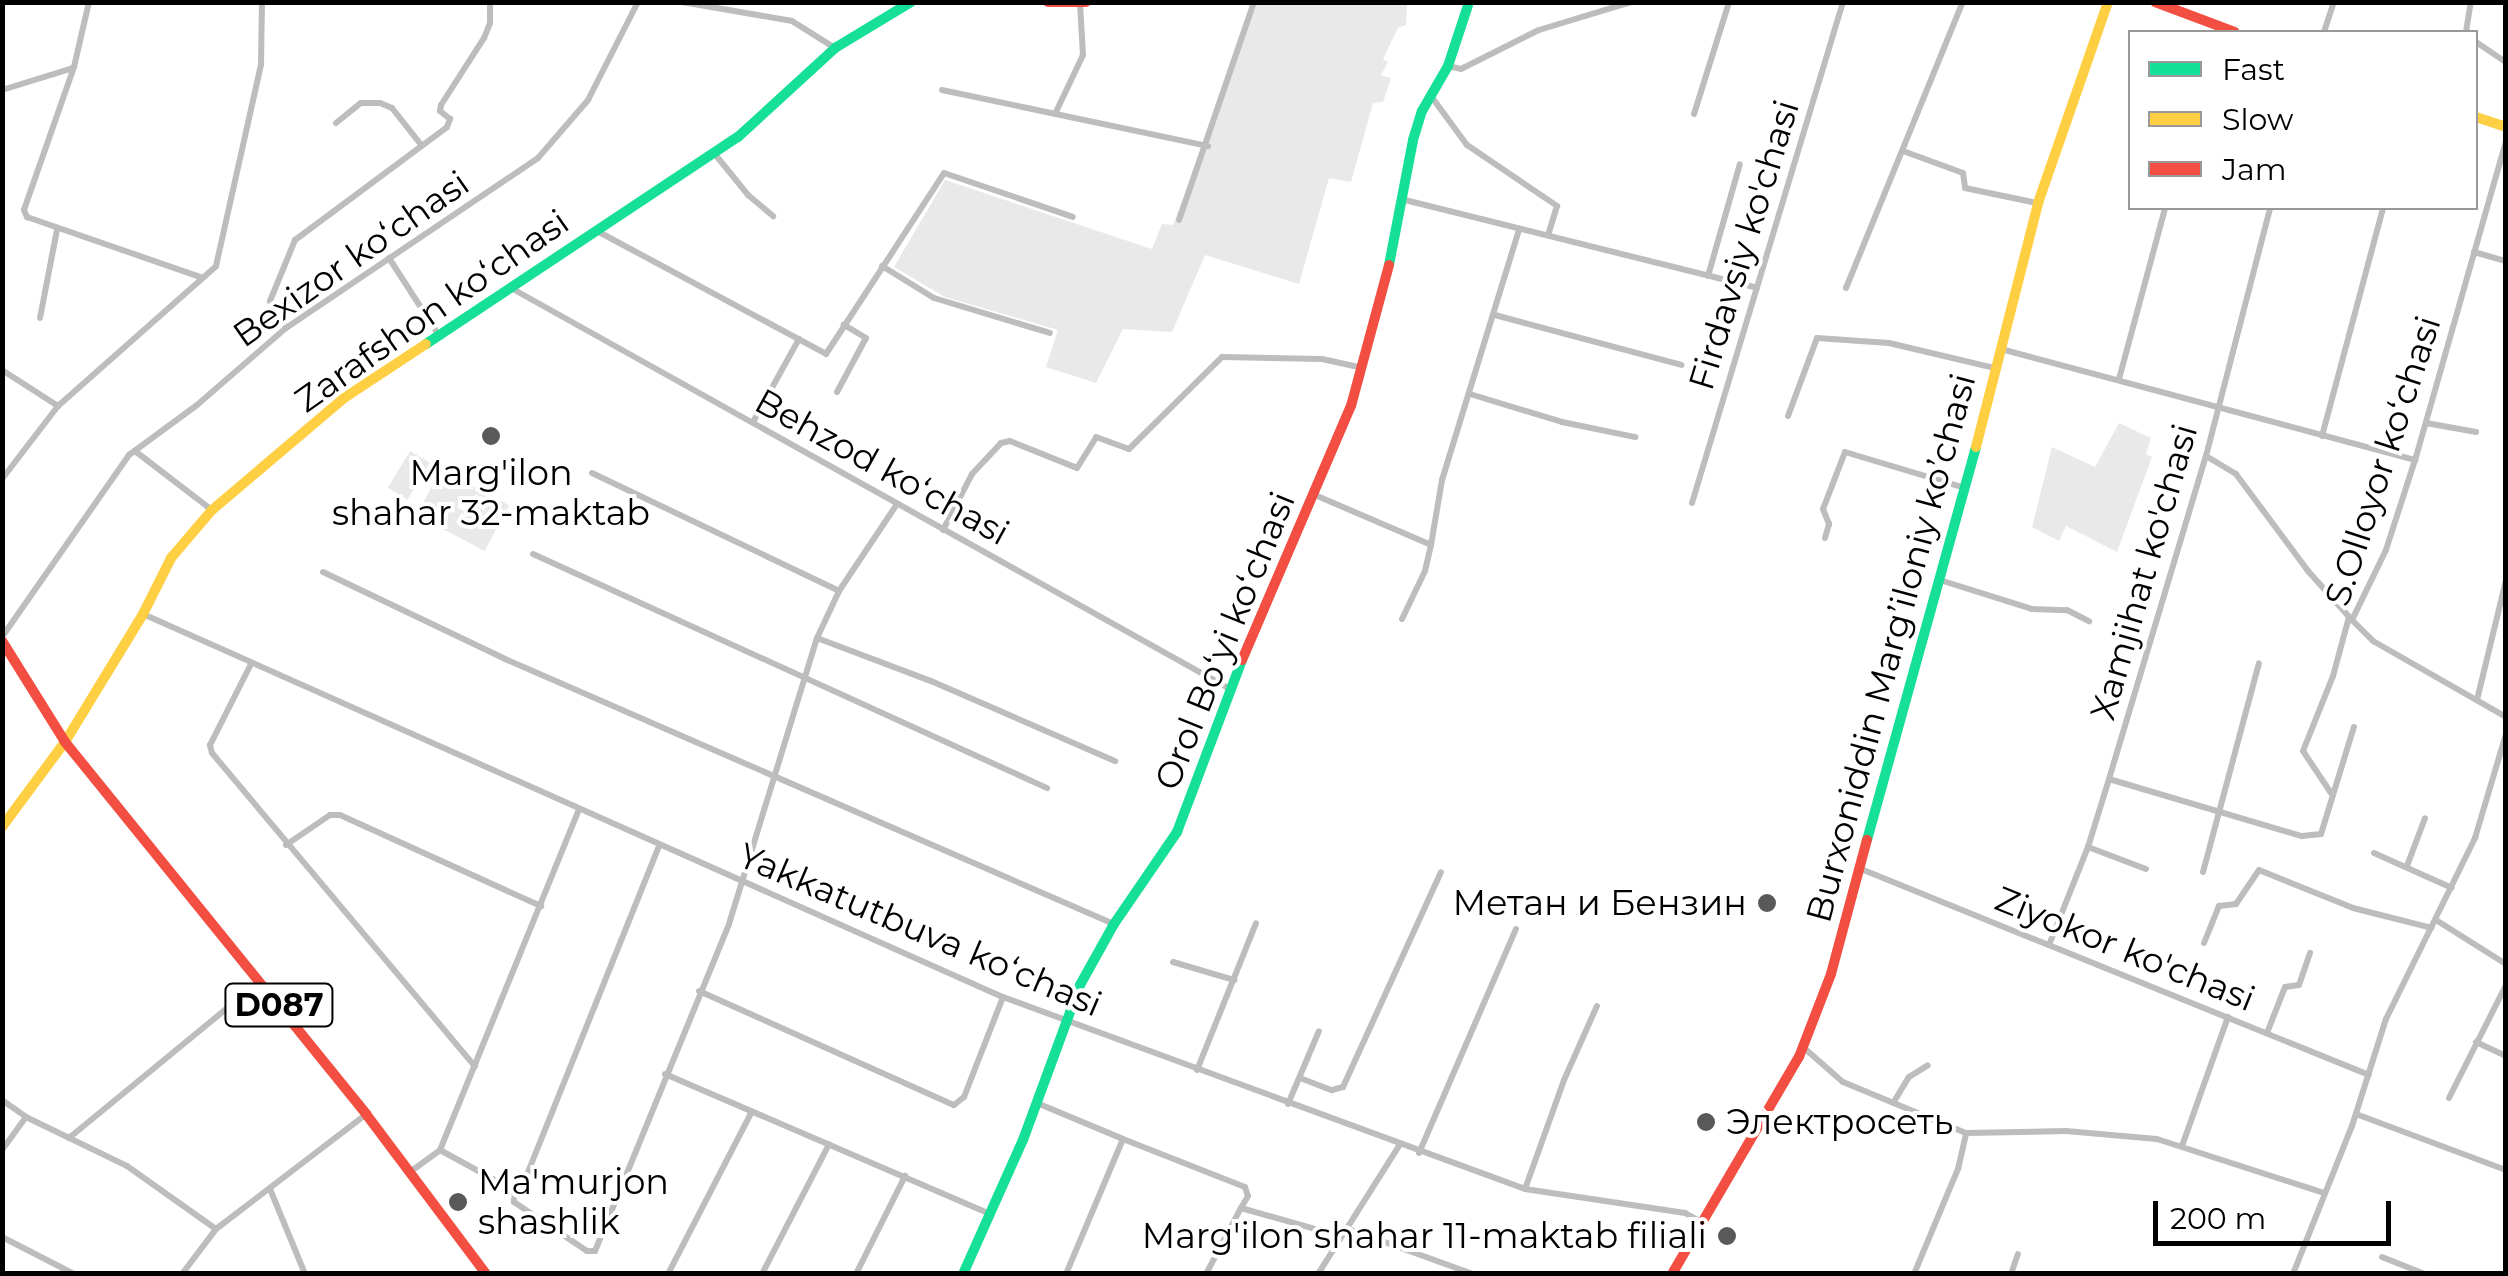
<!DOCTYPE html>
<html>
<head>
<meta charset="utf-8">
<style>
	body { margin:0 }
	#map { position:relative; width:2508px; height:1276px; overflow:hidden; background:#fff; font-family:Montserrat,sans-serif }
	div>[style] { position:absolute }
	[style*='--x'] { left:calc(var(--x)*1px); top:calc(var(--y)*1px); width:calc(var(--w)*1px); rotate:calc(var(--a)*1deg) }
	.green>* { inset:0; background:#e9e9e9; transform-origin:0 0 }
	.street>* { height:6px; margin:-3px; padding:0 3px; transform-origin:3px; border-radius:3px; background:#bdbdbd }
	.fast>* { height:10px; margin:-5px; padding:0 5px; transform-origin:5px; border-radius:5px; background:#16e098 }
	.slow>* { height:10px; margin:-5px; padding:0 5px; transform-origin:5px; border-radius:5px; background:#ffcf43 }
	.jam>* { height:10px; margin:-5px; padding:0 5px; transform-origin:5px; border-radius:5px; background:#f24e42 }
	.dots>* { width:28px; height:28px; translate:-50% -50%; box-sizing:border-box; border:5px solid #fff; border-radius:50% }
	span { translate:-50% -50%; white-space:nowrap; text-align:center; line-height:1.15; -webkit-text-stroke:8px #fff; paint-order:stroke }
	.shield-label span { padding:2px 8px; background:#fff; border:2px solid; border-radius:8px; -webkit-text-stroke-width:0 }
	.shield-label { font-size:32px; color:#000; font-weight:700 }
	.street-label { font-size:35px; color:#000 }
	.poi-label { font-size:35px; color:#000 }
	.right { translate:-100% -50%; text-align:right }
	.left { translate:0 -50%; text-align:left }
	.frame { position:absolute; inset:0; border:5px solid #000; pointer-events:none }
	.legend { position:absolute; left:2128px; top:30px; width:350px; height:180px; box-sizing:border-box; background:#fff; border:2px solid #999; margin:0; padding:12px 18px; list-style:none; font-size:30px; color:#000 }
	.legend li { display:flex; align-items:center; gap:20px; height:50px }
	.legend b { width:50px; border:2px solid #999 }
	.scale { position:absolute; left:2153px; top:1201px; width:238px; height:45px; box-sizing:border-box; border:5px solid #000; border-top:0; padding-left:12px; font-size:30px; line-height:35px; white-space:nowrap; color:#000; -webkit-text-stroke:8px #fff; paint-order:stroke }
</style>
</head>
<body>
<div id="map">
	<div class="green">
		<div style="clip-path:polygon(1257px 3px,1407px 3px,1406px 25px,1398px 28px,1383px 59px,1388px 62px,1381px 75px,1391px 78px,1383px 102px,1373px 103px,1351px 182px,1329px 178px,1299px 284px,1205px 255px,1172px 332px,1123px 329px,1096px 383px,1046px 367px,1058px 330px,945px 297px,894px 267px,945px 180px,1152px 249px,1162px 224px,1173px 225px)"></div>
		<div style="clip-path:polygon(2119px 423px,2151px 438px,2146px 454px,2152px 457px,2117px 552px,2066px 526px,2059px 541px,2032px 527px,2052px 447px,2095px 467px)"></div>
		<div style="left:410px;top:451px;width:23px;height:43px;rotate:31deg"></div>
		<div style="left:441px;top:469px;width:77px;height:52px;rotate:28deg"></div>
	</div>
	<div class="street">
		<div style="--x:89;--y:2;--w:67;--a:103"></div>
		<div style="--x:74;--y:67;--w:151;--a:109.3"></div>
		<div style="--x:24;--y:210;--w:8;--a:67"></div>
		<div style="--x:27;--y:217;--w:183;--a:19.1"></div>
		<div style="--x:682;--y:2;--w:112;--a:9.8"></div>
		<div style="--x:792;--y:21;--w:51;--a:32.1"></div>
		<div style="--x:2324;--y:32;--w:32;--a:-72"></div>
		<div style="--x:2466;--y:32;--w:30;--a:-81"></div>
		<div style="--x:2476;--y:42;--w:36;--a:34"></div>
		<div style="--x:1448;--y:66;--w:13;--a:13"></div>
		<div style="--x:1461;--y:69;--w:87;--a:-26.6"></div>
		<div style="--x:1539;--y:30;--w:96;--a:-16.9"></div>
		<div style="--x:2;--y:90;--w:74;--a:-17.2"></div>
		<div style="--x:942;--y:90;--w:272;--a:11.9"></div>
		<div style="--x:1431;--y:96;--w:61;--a:53.7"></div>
		<div style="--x:1467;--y:145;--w:109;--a:34.1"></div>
		<div style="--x:1557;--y:206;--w:30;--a:107"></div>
		<div style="--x:1055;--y:114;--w:65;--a:-64.6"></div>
		<div style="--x:1083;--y:55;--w:52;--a:-93.3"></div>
		<div style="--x:1694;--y:114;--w:117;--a:-72.6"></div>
		<div style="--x:336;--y:123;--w:32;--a:-39"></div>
		<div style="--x:361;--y:103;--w:19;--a:0"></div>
		<div style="--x:380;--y:103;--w:13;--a:23"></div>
		<div style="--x:392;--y:108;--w:48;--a:51.7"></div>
		<div style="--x:2506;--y:141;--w:332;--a:105.9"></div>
		<div style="--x:2415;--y:460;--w:95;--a:107.9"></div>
		<div style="--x:2386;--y:550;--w:78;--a:115.9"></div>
		<div style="--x:2352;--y:620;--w:30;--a:45"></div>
		<div style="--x:2373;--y:641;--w:153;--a:29.7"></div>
		<div style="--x:1903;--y:151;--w:64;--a:20.1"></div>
		<div style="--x:1963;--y:173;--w:15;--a:82"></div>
		<div style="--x:1965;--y:188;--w:74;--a:11.8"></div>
		<div style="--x:714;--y:153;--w:54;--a:51"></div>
		<div style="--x:748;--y:195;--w:33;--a:40"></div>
		<div style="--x:1401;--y:199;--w:367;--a:14"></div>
		<div style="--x:1179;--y:220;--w:231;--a:-71"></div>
		<div style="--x:597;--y:231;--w:260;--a:28.2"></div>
		<div style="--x:826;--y:354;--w:216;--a:-56.9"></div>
		<div style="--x:944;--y:173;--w:136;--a:18.8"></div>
		<div style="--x:2474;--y:252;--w:33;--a:16"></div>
		<div style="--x:389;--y:258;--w:90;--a:57.2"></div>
		<div style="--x:882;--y:266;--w:61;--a:31.6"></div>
		<div style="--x:934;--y:298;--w:121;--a:16.8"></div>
		<div style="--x:1708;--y:276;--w:116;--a:-74.1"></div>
		<div style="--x:511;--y:288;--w:823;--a:29.15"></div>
		<div style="--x:1846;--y:288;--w:309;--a:-67.8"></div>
		<div style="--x:1495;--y:315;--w:193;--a:15"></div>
		<div style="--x:40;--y:318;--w:90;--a:-79.1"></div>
		<div style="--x:286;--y:328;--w:31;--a:-121"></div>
		<div style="--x:270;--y:301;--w:66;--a:-67.7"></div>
		<div style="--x:295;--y:240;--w:189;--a:-36.6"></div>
		<div style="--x:447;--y:127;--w:9;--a:-69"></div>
		<div style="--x:450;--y:119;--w:13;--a:-141"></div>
		<div style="--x:440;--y:111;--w:6;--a:-81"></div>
		<div style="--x:441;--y:105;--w:80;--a:-57.3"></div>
		<div style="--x:484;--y:38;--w:16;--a:-68"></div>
		<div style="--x:490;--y:23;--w:21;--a:-90"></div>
		<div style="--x:2001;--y:349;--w:429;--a:15"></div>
		<div style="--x:2;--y:370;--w:67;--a:32.7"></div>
		<div style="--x:2119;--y:379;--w:177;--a:-74.9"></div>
		<div style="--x:837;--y:392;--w:61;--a:-61.8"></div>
		<div style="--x:866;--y:338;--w:26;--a:-149"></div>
		<div style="--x:1470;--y:394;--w:96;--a:16.9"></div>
		<div style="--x:1562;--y:422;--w:75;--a:11.6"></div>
		<div style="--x:1788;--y:416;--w:83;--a:-69.6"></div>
		<div style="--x:1817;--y:338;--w:72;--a:4"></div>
		<div style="--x:1889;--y:343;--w:109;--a:13.3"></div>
		<div style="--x:753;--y:422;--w:95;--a:-61"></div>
		<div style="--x:2426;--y:423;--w:51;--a:10.2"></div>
		<div style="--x:2322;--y:436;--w:236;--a:-75"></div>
		<div style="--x:135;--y:451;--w:97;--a:37.5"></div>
		<div style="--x:2206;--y:456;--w:35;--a:31"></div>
		<div style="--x:2236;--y:474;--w:121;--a:53.4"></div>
		<div style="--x:2308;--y:571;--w:66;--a:48.1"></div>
		<div style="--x:592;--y:473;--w:274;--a:25.5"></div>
		<div style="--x:2;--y:479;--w:92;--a:-52.5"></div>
		<div style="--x:58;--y:406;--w:211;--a:-41.5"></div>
		<div style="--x:216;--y:266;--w:207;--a:-77.4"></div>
		<div style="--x:261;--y:64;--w:62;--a:-89.1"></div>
		<div style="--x:1315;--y:495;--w:126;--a:23.3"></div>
		<div style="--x:1431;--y:545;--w:66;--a:-80.4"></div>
		<div style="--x:1442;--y:480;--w:263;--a:-72.9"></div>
		<div style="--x:1692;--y:503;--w:523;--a:-73.23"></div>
		<div style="--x:943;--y:530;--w:63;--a:-62.6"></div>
		<div style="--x:972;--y:474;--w:42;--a:-46.9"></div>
		<div style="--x:1001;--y:443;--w:9;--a:-13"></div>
		<div style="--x:1010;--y:441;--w:72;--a:21.9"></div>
		<div style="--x:1077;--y:468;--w:36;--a:-58"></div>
		<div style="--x:1096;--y:437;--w:35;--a:20"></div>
		<div style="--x:1129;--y:449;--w:131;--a:-44.7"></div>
		<div style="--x:1222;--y:357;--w:100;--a:1.1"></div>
		<div style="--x:1322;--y:359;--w:42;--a:12.4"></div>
		<div style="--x:1825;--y:538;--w:15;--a:-74"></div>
		<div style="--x:1829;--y:524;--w:16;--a:-112"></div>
		<div style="--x:1823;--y:509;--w:61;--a:-68.9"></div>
		<div style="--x:1845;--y:452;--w:125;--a:16.7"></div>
		<div style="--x:533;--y:554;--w:565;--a:24.48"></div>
		<div style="--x:323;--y:572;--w:202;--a:25.5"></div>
		<div style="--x:505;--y:659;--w:664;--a:23.52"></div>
		<div style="--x:1943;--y:581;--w:93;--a:17.5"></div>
		<div style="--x:2032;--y:609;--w:35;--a:2"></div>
		<div style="--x:2067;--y:610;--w:25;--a:27"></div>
		<div style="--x:143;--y:614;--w:941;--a:24.01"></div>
		<div style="--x:1003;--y:997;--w:556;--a:20.19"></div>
		<div style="--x:1525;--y:1189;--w:162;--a:8.5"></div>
		<div style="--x:1685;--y:1213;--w:18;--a:29"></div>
		<div style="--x:1402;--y:619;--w:53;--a:-64.4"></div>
		<div style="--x:1425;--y:571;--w:27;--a:-77"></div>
		<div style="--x:2;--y:637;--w:222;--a:-55.1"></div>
		<div style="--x:129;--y:455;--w:84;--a:-36.3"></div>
		<div style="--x:197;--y:405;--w:118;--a:-40.9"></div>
		<div style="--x:286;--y:328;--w:304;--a:-34"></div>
		<div style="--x:538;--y:158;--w:77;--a:-49.2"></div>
		<div style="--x:588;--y:100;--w:110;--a:-63"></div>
		<div style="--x:817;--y:638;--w:122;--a:20.7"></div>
		<div style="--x:931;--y:681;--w:201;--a:23.5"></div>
		<div style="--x:251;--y:664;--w:91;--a:116.8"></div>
		<div style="--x:210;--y:745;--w:8;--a:76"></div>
		<div style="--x:212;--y:753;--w:409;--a:50"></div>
		<div style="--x:2477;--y:700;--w:123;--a:-76.4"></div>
		<div style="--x:2109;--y:779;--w:201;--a:16.5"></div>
		<div style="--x:2302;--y:836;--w:19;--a:-6"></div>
		<div style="--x:2321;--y:834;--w:112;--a:-72.9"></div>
		<div style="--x:2331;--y:793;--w:50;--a:-123.7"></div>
		<div style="--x:2303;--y:751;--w:81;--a:-68.2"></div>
		<div style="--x:2333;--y:676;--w:61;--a:-74.8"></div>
		<div style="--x:286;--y:845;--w:53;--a:-34.3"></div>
		<div style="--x:330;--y:815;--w:10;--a:0"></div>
		<div style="--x:340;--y:815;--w:221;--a:24.4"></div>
		<div style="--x:2088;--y:847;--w:62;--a:20.8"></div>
		<div style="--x:2374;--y:853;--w:85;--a:24.2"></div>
		<div style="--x:2407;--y:866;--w:51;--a:-69.4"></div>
		<div style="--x:1861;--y:869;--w:548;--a:22.07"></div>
		<div style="--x:2203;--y:872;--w:216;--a:-75"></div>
		<div style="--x:2436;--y:920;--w:83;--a:32.2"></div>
		<div style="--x:2204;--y:943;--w:40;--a:-68"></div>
		<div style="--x:2219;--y:906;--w:17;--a:-7"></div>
		<div style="--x:2236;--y:904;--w:41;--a:-55.9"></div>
		<div style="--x:2259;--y:870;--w:101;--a:22"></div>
		<div style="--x:2353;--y:908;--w:81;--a:14.2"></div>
		<div style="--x:2049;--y:945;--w:105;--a:-68.3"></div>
		<div style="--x:2088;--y:847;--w:71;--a:-72.8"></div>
		<div style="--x:2109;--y:779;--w:337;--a:-73.3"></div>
		<div style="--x:2206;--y:456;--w:256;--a:-75.5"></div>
		<div style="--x:1173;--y:962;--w:64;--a:16.4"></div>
		<div style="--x:699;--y:991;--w:279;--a:24.1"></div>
		<div style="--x:954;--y:1105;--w:13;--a:-39"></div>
		<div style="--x:964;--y:1097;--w:107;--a:-68.7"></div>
		<div style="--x:2267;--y:1033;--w:49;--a:-68.6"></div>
		<div style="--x:2285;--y:987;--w:14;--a:-8"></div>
		<div style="--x:2299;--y:985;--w:34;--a:-71"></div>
		<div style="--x:2476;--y:1042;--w:33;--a:25"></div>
		<div style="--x:1803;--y:1047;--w:53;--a:41.2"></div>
		<div style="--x:1843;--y:1082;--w:133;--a:22.5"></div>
		<div style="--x:1966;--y:1133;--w:100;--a:-1.1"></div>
		<div style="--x:2066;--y:1131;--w:91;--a:5"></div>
		<div style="--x:2157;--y:1139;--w:176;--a:17.9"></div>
		<div style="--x:1197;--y:1070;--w:158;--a:-68.1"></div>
		<div style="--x:665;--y:1074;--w:354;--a:23.3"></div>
		<div style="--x:1300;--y:1078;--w:34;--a:21"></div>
		<div style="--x:1332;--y:1090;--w:11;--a:-15"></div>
		<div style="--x:1343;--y:1087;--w:236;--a:-65.5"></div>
		<div style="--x:2449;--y:1098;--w:127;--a:-63.2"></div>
		<div style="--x:2;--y:1100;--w:29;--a:35"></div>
		<div style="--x:1895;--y:1100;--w:27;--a:-59"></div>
		<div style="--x:1909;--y:1077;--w:22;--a:-32"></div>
		<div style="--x:1037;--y:1103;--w:93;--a:22.7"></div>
		<div style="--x:1123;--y:1139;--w:147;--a:112.9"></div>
		<div style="--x:1288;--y:1104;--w:79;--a:-67"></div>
		<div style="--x:2356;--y:1114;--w:160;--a:20.5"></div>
		<div style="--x:69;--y:1138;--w:246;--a:-39.4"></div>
		<div style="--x:1123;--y:1139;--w:131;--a:21.5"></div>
		<div style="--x:1245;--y:1187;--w:9;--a:72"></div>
		<div style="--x:1248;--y:1196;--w:14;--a:120"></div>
		<div style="--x:2182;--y:1146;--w:137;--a:-70.4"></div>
		<div style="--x:2;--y:1150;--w:41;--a:-54"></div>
		<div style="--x:26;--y:1117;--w:112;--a:25.9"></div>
		<div style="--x:127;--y:1166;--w:109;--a:35.3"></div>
		<div style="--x:216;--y:1229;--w:188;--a:-37.4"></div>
		<div style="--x:440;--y:1150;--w:83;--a:28.7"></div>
		<div style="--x:513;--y:1190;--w:9;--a:-18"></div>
		<div style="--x:522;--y:1187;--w:367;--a:-68.1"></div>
		<div style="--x:1419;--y:1153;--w:244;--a:-66.6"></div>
		<div style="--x:410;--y:1172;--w:37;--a:-36"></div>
		<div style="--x:440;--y:1150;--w:366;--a:-67.8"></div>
		<div style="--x:270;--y:1189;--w:92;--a:67.6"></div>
		<div style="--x:1525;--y:1189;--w:116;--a:-70.3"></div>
		<div style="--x:1564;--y:1080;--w:81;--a:-66"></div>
		<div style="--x:513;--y:1190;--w:12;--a:85"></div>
		<div style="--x:514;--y:1202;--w:88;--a:33.9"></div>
		<div style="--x:587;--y:1251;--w:8;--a:0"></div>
		<div style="--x:595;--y:1251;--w:353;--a:-67.7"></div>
		<div style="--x:729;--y:924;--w:299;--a:-72.9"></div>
		<div style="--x:817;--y:638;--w:52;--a:-64.9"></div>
		<div style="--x:839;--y:591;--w:105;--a:-56.3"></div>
		<div style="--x:1346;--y:1228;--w:135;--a:19.9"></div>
		<div style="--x:2;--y:1237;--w:81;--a:27.2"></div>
		<div style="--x:2382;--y:1257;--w:46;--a:21.6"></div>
		<div style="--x:182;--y:1274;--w:56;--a:-52.9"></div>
		<div style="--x:668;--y:1274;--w:183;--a:-62.7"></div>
		<div style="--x:762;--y:1274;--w:146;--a:-62.7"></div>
		<div style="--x:856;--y:1274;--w:110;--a:-63.4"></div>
		<div style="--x:1206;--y:1274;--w:75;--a:-62.1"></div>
		<div style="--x:1241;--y:1208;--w:103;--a:15.8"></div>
		<div style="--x:1318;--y:1274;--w:151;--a:-57.7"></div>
		<div style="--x:1914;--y:1274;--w:114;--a:-67.3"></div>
		<div style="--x:1958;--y:1169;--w:37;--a:-77"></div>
		<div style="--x:2011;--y:1274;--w:21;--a:-71"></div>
		<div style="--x:2293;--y:1274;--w:159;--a:-68.3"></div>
		<div style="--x:2352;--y:1126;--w:112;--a:-72.4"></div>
		<div style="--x:2386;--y:1019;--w:202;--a:-63.8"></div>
		<div style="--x:2475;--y:838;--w:109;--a:-73.4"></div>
	</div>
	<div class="fast">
		<div style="--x:1389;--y:265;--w:127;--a:-79.1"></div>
		<div style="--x:1413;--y:140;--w:30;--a:-73"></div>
		<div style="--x:1422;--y:111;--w:52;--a:-60"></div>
		<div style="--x:1448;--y:66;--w:67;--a:-71.8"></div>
		<div style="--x:426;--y:344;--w:374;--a:-33.6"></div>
		<div style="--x:738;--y:137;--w:132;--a:-42.5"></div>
		<div style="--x:835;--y:48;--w:89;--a:-31.2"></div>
		<div style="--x:1867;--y:840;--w:408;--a:-74.5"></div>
		<div style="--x:963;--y:1274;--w:147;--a:-65.9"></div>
		<div style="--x:1023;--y:1140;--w:165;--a:-69.8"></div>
		<div style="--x:1080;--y:985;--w:70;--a:-60.9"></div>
		<div style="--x:1114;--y:924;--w:112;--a:-55.6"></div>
		<div style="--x:1177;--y:832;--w:184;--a:-69.3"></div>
	</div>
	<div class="slow">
		<div style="--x:2476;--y:117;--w:32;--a:18"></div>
		<div style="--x:1976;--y:447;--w:252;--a:-75.7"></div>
		<div style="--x:2038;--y:203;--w:213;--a:-70.8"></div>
		<div style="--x:2;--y:827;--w:106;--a:-53.5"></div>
		<div style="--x:65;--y:742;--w:150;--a:-58.6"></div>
		<div style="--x:143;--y:614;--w:63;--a:-63.4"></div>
		<div style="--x:171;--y:558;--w:63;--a:-49.5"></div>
		<div style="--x:212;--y:510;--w:173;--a:-40.3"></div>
		<div style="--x:344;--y:398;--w:98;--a:-33.4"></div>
	</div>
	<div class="jam">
		<div style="--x:1048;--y:2;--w:38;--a:0"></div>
		<div style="--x:2155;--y:2;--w:85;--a:20.6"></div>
		<div style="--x:2;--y:641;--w:119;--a:58"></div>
		<div style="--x:65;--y:742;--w:479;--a:51"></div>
		<div style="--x:366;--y:1114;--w:200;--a:53.1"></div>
		<div style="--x:1242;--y:660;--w:276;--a:-66.8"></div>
		<div style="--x:1351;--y:406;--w:146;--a:-74.9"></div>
		<div style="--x:1672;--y:1274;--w:251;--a:-59.7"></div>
		<div style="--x:1799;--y:1057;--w:89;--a:-68.9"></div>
		<div style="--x:1831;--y:974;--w:139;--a:-75"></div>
	</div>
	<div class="dots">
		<div style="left:491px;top:436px;background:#595959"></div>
		<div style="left:1767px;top:903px;background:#595959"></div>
		<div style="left:1706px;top:1122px;background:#595959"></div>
		<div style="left:458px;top:1202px;background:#595959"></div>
		<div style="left:1727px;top:1236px;background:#595959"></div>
	</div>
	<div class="shield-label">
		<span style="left:279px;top:1005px">D087</span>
	</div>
	<div class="street-label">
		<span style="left:1744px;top:245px;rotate:-73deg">Firdavsiy ko'chasi</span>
		<span style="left:351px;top:259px;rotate:-35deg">Bexizor koʻchasi</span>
		<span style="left:432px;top:311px;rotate:-35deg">Zarafshon koʻchasi</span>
		<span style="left:2383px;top:461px;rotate:-72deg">S.Olloyor koʻchasi</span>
		<span style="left:882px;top:467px;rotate:29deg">Behzod koʻchasi</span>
		<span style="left:2144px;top:572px;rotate:-74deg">Xamjihat ko'chasi</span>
		<span style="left:1225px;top:641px;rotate:-68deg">Orol Boʻyi koʻchasi</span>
		<span style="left:1891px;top:648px;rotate:-75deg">Burxoniddin Marg’iloniy ko’chasi</span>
		<span style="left:920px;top:930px;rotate:23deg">Yakkatutbuva koʻchasi</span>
		<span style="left:2125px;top:949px;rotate:22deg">Ziyokor ko'chasi</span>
	</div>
	<div class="poi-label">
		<span style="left:491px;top:493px">Marg'ilon<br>shahar 32-maktab</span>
		<span class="right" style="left:1747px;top:903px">Метан и Бензин</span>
		<span class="left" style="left:1726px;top:1122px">Электросеть</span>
		<span class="left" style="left:478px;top:1202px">Ma'murjon<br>shashlik</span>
		<span class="right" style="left:1707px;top:1236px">Marg'ilon shahar 11-maktab filiali</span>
	</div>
	<div class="frame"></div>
	<ul class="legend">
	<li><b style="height:12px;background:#16e098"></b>Fast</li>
	<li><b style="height:12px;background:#ffcf43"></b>Slow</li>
	<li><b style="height:12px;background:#f24e42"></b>Jam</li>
	</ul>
	<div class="scale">200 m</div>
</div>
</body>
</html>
